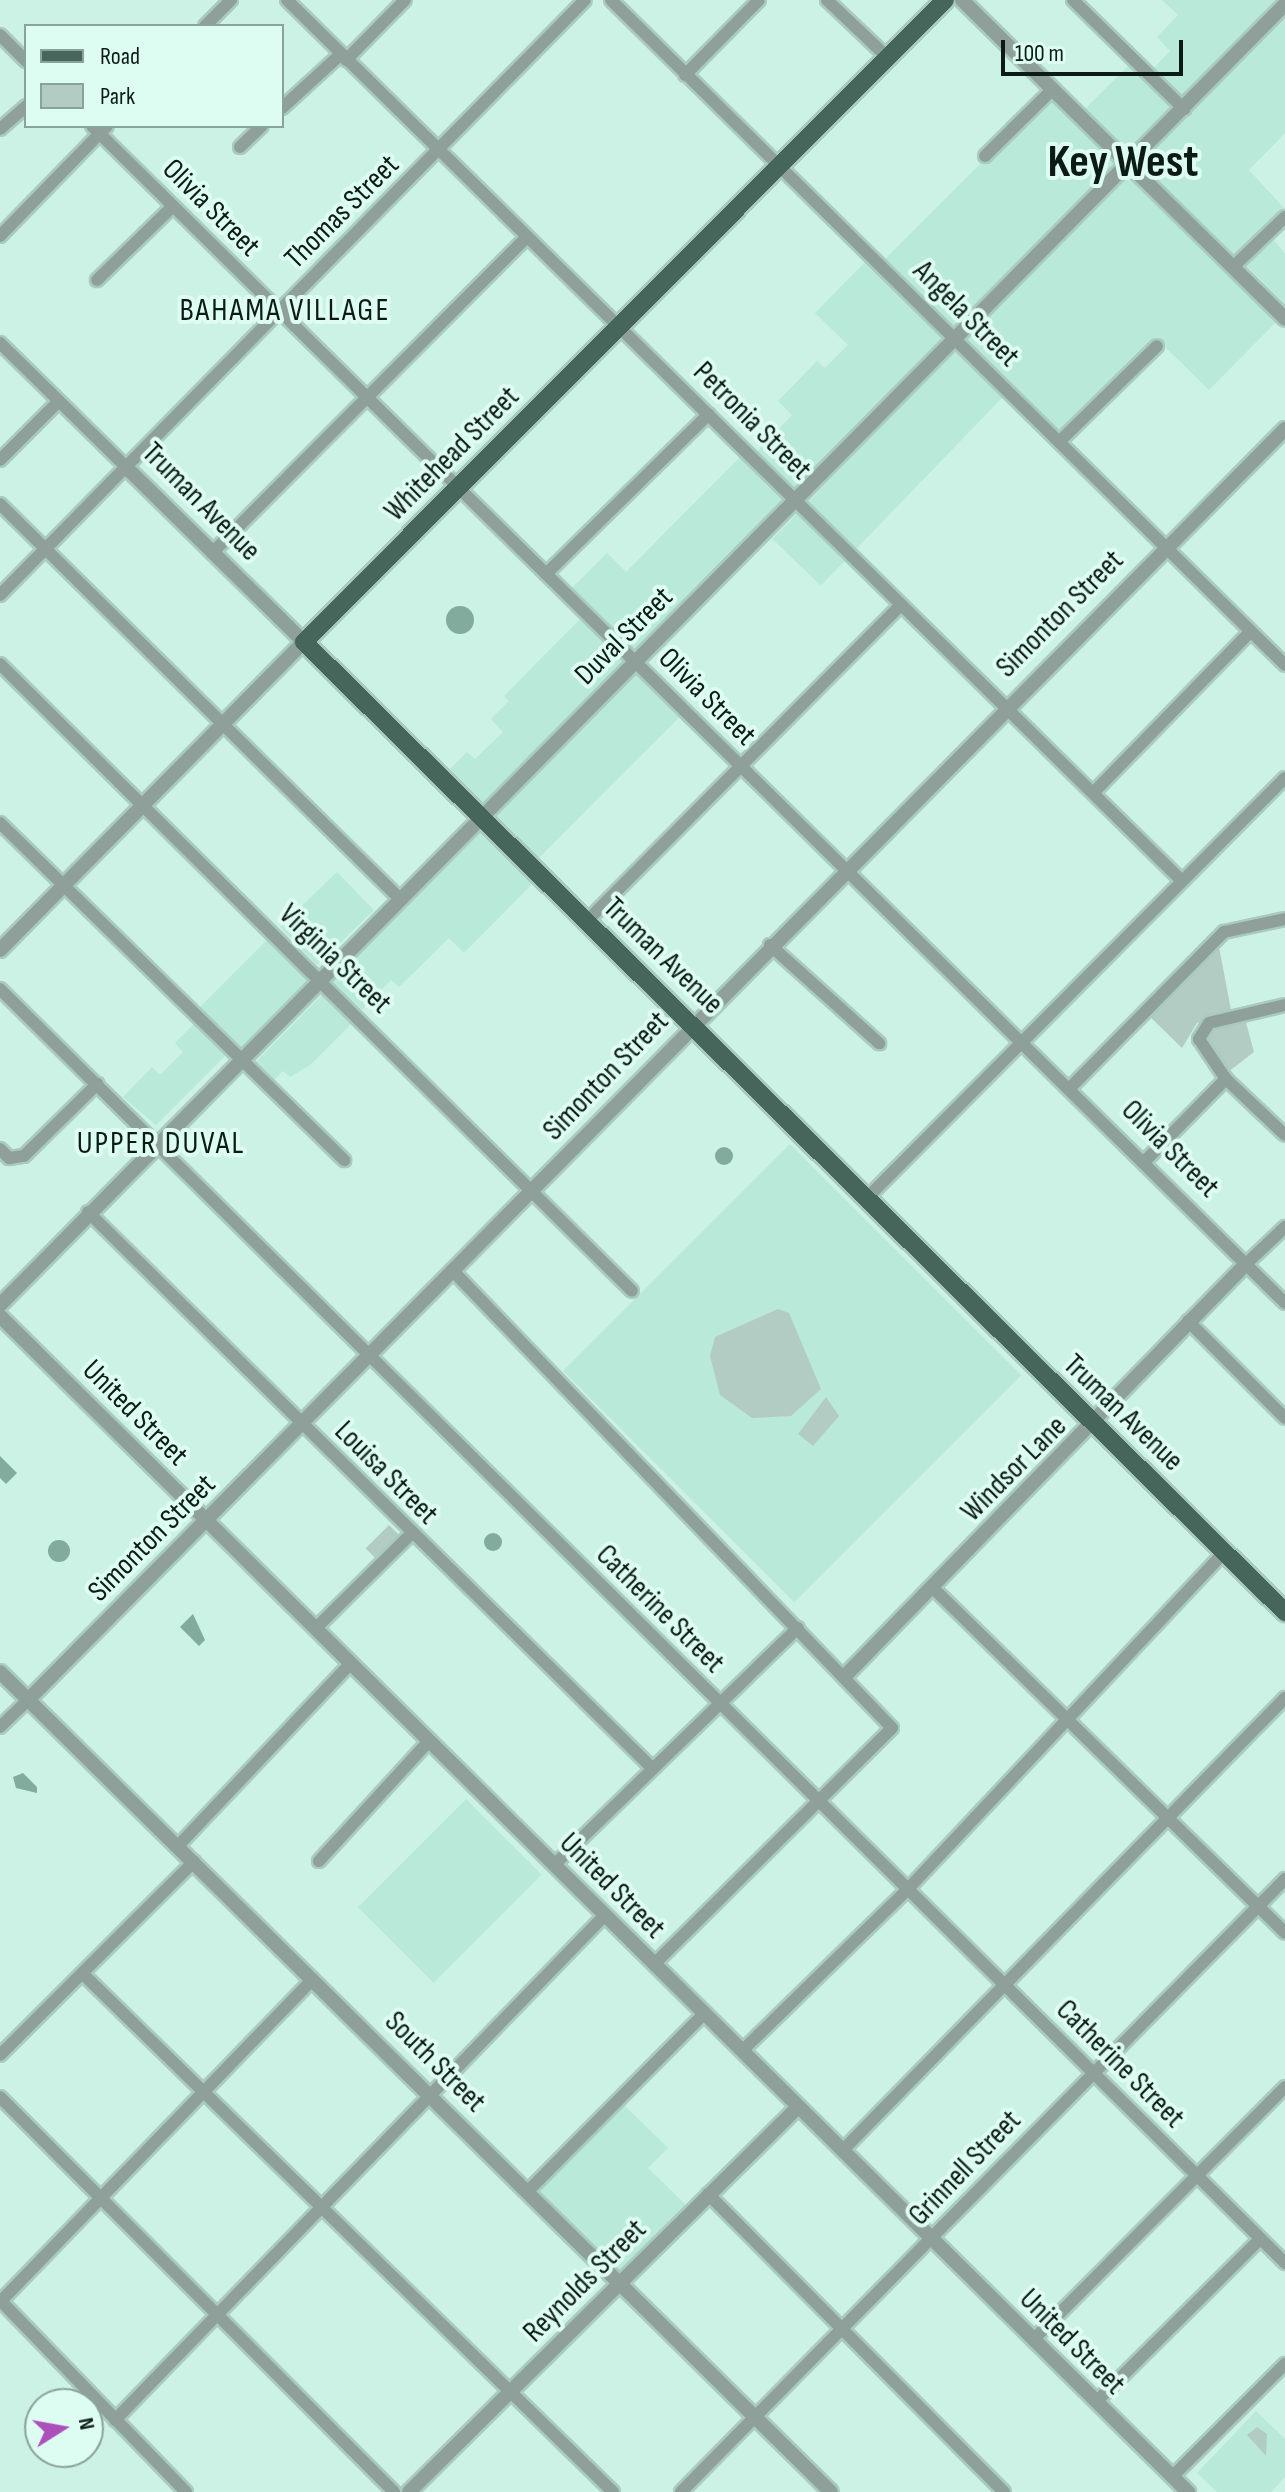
<!DOCTYPE html>
<html>
<head>
<meta charset="utf-8">
<style>
	body { margin:0 }
	#map { position:relative; width:1285px; height:2492px; overflow:hidden; background:#cbf2e4; font-family:"Sofia Sans Condensed",sans-serif }
	div>[style] { position:absolute }
	[style*='--x'] { left:calc(var(--x)*1px); top:calc(var(--y)*1px); width:calc(var(--w)*1px); rotate:calc(var(--a)*1deg) }
	.built>* { inset:0; background:#b9e9d8; transform-origin:0 0 }
	.green>* { inset:0; background:#b3ccc3; transform-origin:0 0 }
	.water>* { inset:0; background:#83ab9d }
	.round { border-radius:50% }
	.roads { filter:drop-shadow(2px 0 #a9cbbf) drop-shadow(-2px 0 #a9cbbf) drop-shadow(0 2px #a9cbbf) drop-shadow(0 -2px #a9cbbf) }
	.minor>* { height:12px; margin:-6px; padding:0 6px; transform-origin:6px; border-radius:6px; background:#8fa09a }
	.tertiary>* { height:14px; margin:-7px; padding:0 7px; transform-origin:7px; border-radius:7px; background:#8fa09a }
	.primary>* { height:18px; margin:-9px; padding:0 9px; transform-origin:9px; border-radius:9px; background:#46665b }
	span { translate:-50% -50%; white-space:nowrap; text-align:center; line-height:1.15; -webkit-text-stroke:8px #defdf2; paint-order:stroke }
	.street-label { font-size:30px; color:#0d1b17 }
	.neighbourhood-label { font-size:32px; color:#0d1b17; letter-spacing:2px }
	.town-label { font-size:46px; color:#0d1b17; font-weight:700 }
	.legend { position:absolute; left:24px; top:24px; width:260px; height:104px; box-sizing:border-box; background:#defdf2; border:2px solid #8aa39a; margin:0; padding:10px 14px; list-style:none; font-size:24px; color:#0d1b17 }
	.legend li { display:flex; align-items:center; gap:16px; height:40px }
	.legend b { width:40px; border:2px solid #8aa39a }
	.north { position:absolute; left:24px; top:2388px; width:80px; height:80px; box-sizing:border-box; background:#defdf2; border:2px solid #8aa39a; border-radius:50%; rotate:79deg; font-size:22px; font-weight:700; line-height:32px; text-align:center; color:#0d1b17 }
	.north::after { content:''; display:block; margin:auto; width:28px; height:36px; background:#ac50bb; clip-path:polygon(50% 0,100% 100%,50% 72%,0 100%) }
	.scale { position:absolute; left:1001px; top:40px; width:182px; height:36px; box-sizing:border-box; border:4px solid #0d1b17; border-top:0; padding-left:10px; font-size:24px; line-height:28px; white-space:nowrap; color:#0d1b17; -webkit-text-stroke:6px #defdf2; paint-order:stroke }
</style>
</head>
<body>
<div id="map">
	<div class="built">
		<div style="clip-path:polygon(1162px 0,1276px 0,1179px 100px,1152px 70px,1170px 51px,1157px 37px,1178px 15px)"></div>
		<div style="clip-path:polygon(1285px 13px,1285px 133px,1249px 170px,1285px 209px,1236px 259px,1139px 163px)"></div>
		<div style="left:1131px;top:63px;width:61px;height:66px;rotate:45deg"></div>
		<div style="left:1048px;top:96px;width:97px;height:230px;rotate:45deg"></div>
		<div style="clip-path:polygon(1128px 174px,1277px 321px,1209px 390px,1157px 339px,1062px 435px,965px 340px)"></div>
		<div style="clip-path:polygon(1271px 236px,1285px 254px,1285px 304px,1245px 264px)"></div>
		<div style="clip-path:polygon(867px 260px,947px 339px,796px 493px,756px 453px,792px 415px,778px 401px,817px 361px,825px 368px,848px 345px,815px 313px)"></div>
		<div style="left:958px;top:347px;width:67px;height:267px;rotate:44deg"></div>
		<div style="clip-path:polygon(743px 454px,787px 498px,634px 652px,571px 589px,607px 553px,626px 572px)"></div>
		<div style="clip-path:polygon(583px 616px,626px 660px,479px 808px,445px 774px,467px 752px,475px 759px,503px 732px,491px 719px,509px 701px,504px 696px)"></div>
		<div style="left:639px;top:670px;width:62px;height:208px;rotate:45deg"></div>
		<div style="clip-path:polygon(484px 829px,536px 880px,464px 953px,449px 938px,399px 987px,391px 980px,362px 1010px,333px 981px)"></div>
		<div style="left:337px;top:872px;width:53px;height:79px;rotate:46deg"></div>
		<div style="left:270px;top:937px;width:57px;height:103px;rotate:45deg"></div>
		<div style="clip-path:polygon(323px 994px,352px 1023px,310px 1065px,290px 1077px,283px 1071px,269px 1085px,250px 1068px)"></div>
		<div style="clip-path:polygon(195px 1023px,226px 1055px,156px 1125px,123px 1097px,152px 1067px,160px 1075px,183px 1052px,175px 1043px)"></div>
		<div style="left:790px;top:1144px;width:327px;height:321px;rotate:45deg"></div>
		<div style="left:466px;top:1799px;width:107px;height:153px;rotate:45deg"></div>
		<div style="clip-path:polygon(623px 2104px,668px 2148px,648px 2168px,687px 2206px,622px 2273px,539px 2191px)"></div>
		<div style="clip-path:polygon(1256px 2411px,1285px 2439px,1285px 2477px,1271px 2492px,1217px 2492px,1197px 2473px)"></div>
	</div>
	<div class="green">
		<div style="clip-path:polygon(1218px 942px,1231px 1010px,1197px 1023px,1182px 1048px,1143px 1010px)"></div>
		<div style="clip-path:polygon(1245px 1019px,1254px 1052px,1228px 1072px,1204px 1041px,1210px 1028px)"></div>
		<div style="clip-path:polygon(778px 1309px,789px 1313px,821px 1389px,791px 1416px,752px 1418px,720px 1395px,710px 1356px,715px 1337px)"></div>
		<div style="clip-path:polygon(826px 1397px,839px 1416px,813px 1446px,798px 1434px)"></div>
		<div style="left:389px;top:1525px;width:16px;height:33px;rotate:45deg"></div>
		<div style="clip-path:polygon(1257px 2427px,1267px 2434px,1266px 2456px,1247px 2435px)"></div>
	</div>
	<div class="water">
		<div class="round" style="left:446px;top:606px;width:28px;height:28px"></div>
		<div class="round" style="left:715px;top:1147px;width:18px;height:18px"></div>
		<div style="clip-path:polygon(0 1456px,17px 1473px,6px 1484px,0 1478px)"></div>
		<div class="round" style="left:484px;top:1533px;width:18px;height:18px"></div>
		<div class="round" style="left:48px;top:1540px;width:22px;height:22px"></div>
		<div style="clip-path:polygon(193px 1614px,205px 1640px,199px 1646px,180px 1627px)"></div>
		<div style="clip-path:polygon(23px 1773px,37px 1787px,37px 1793px,16px 1788px,13px 1777px)"></div>
	</div>
	<div class="roads">
		<div class="minor">
			<div style="--x:287;--y:0;--w:1253;--a:44.55"></div>
			<div style="--x:611;--y:0;--w:947;--a:44.61"></div>
			<div style="--x:827;--y:0;--w:83;--a:43.5"></div>
			<div style="--x:1073;--y:0;--w:156;--a:44.5"></div>
			<div style="--x:205;--y:26;--w:37;--a:-45"></div>
			<div style="--x:0;--y:35;--w:37;--a:45"></div>
			<div style="--x:346;--y:60;--w:84;--a:-45.5"></div>
			<div style="--x:685;--y:75;--w:105;--a:-45.4"></div>
			<div style="--x:282;--y:108;--w:80;--a:-42.5"></div>
			<div style="--x:92;--y:126;--w:1676;--a:44.61"></div>
			<div style="--x:0;--y:129;--w:35;--a:-41"></div>
			<div style="--x:240;--y:147;--w:30;--a:-44"></div>
			<div style="--x:985;--y:156;--w:95;--a:-44.6"></div>
			<div style="--x:0;--y:236;--w:153;--a:-45.8"></div>
			<div style="--x:1233;--y:267;--w:72;--a:-43.9"></div>
			<div style="--x:97;--y:280;--w:106;--a:-44.2"></div>
			<div style="--x:0;--y:343;--w:178;--a:44.5"></div>
			<div style="--x:1059;--y:442;--w:137;--a:-44.4"></div>
			<div style="--x:0;--y:460;--w:83;--a:-45"></div>
			<div style="--x:0;--y:504;--w:562;--a:44.64"></div>
			<div style="--x:212;--y:553;--w:446;--a:-45.1"></div>
			<div style="--x:546;--y:574;--w:228;--a:-44.5"></div>
			<div style="--x:0;--y:595;--w:834;--a:-45.49"></div>
			<div style="--x:0;--y:664;--w:890;--a:44.77"></div>
			<div style="--x:1093;--y:793;--w:226;--a:-45.7"></div>
			<div style="--x:0;--y:823;--w:482;--a:44.4"></div>
			<div style="--x:587;--y:921;--w:445;--a:-45.2"></div>
			<div style="--x:770;--y:945;--w:147;--a:42"></div>
			<div style="--x:0;--y:989;--w:1810;--a:44.75"></div>
			<div style="--x:1285;--y:1005;--w:78;--a:166.7"></div>
			<div style="--x:1209;--y:1023;--w:19;--a:122"></div>
			<div style="--x:1199;--y:1039;--w:48;--a:56"></div>
			<div style="--x:1226;--y:1079;--w:81;--a:43.5"></div>
			<div style="--x:1069;--y:1089;--w:221;--a:-45.4"></div>
			<div style="--x:1224;--y:932;--w:62;--a:-12"></div>
			<div style="--x:0;--y:1149;--w:13;--a:45"></div>
			<div style="--x:9;--y:1158;--w:15;--a:-8"></div>
			<div style="--x:24;--y:1156;--w:103;--a:-44.6"></div>
			<div style="--x:1146;--y:1160;--w:114;--a:-45.4"></div>
			<div style="--x:868;--y:1197;--w:591;--a:-45.14"></div>
			<div style="--x:88;--y:1212;--w:791;--a:44.59"></div>
			<div style="--x:1246;--y:1264;--w:54;--a:-43.5"></div>
			<div style="--x:452;--y:1270;--w:635;--a:46.15"></div>
			<div style="--x:892;--y:1728;--w:335;--a:135.2"></div>
			<div style="--x:1188;--y:1321;--w:137;--a:45"></div>
			<div style="--x:932;--y:1587;--w:494;--a:44.4"></div>
			<div style="--x:316;--y:1628;--w:134;--a:-44.7"></div>
			<div style="--x:0;--y:1727;--w:40;--a:-44"></div>
			<div style="--x:178;--y:1846;--w:252;--a:-46.6"></div>
			<div style="--x:319;--y:1861;--w:163;--a:-47.5"></div>
			<div style="--x:554;--y:1865;--w:340;--a:-44.2"></div>
			<div style="--x:83;--y:1974;--w:741;--a:44.34"></div>
			<div style="--x:742;--y:2051;--w:232;--a:-44.3"></div>
			<div style="--x:908;--y:1889;--w:461;--a:-46.8"></div>
			<div style="--x:0;--y:2055;--w:274;--a:-44.9"></div>
			<div style="--x:0;--y:2097;--w:558;--a:45.07"></div>
			<div style="--x:842;--y:2151;--w:634;--a:-45.64"></div>
			<div style="--x:528;--y:2191;--w:250;--a:-45.2"></div>
			<div style="--x:708;--y:2194;--w:420;--a:45.2"></div>
			<div style="--x:1033;--y:2340;--w:357;--a:-45.1"></div>
			<div style="--x:1096;--y:2402;--w:231;--a:-44.8"></div>
			<div style="--x:115;--y:2420;--w:704;--a:-45.86"></div>
			<div style="--x:1172;--y:2477;--w:160;--a:-45"></div>
			<div style="--x:186;--y:2492;--w:266;--a:-134.1"></div>
			<div style="--x:1;--y:2301;--w:448;--a:-45.9"></div>
			<div style="--x:681;--y:2492;--w:861;--a:-45.42"></div>
		</div>
		<div class="tertiary">
			<div style="--x:962;--y:0;--w:454;--a:44.6"></div>
			<div style="--x:0;--y:950;--w:433;--a:-45.4"></div>
			<div style="--x:304;--y:642;--w:248;--a:-135.5"></div>
			<div style="--x:0;--y:1305;--w:1829;--a:-45.35"></div>
			<div style="--x:0;--y:1316;--w:1672;--a:44.71"></div>
			<div style="--x:0;--y:1672;--w:1167;--a:44.62"></div>
			<div style="--x:845;--y:1676;--w:575;--a:-45.78"></div>
			<div style="--x:29;--y:1699;--w:1786;--a:-45.32"></div>
			<div style="--x:409;--y:2492;--w:547;--a:-44.7"></div>
		</div>
		<div class="primary">
			<div style="--x:945;--y:0;--w:907;--a:134.96"></div>
			<div style="--x:304;--y:642;--w:1380;--a:44.68"></div>
		</div>
	</div>
	<div class="street-label">
		<span style="left:211px;top:208px;rotate:45deg">Olivia Street</span>
		<span style="left:342px;top:212px;rotate:-45deg">Thomas Street</span>
		<span style="left:966px;top:314px;rotate:45deg">Angela Street</span>
		<span style="left:752px;top:421px;rotate:45deg">Petronia Street</span>
		<span style="left:452px;top:454px;rotate:-45deg">Whitehead Street</span>
		<span style="left:201px;top:502px;rotate:45deg">Truman Avenue</span>
		<span style="left:1060px;top:614px;rotate:-45deg">Simonton Street</span>
		<span style="left:624px;top:636px;rotate:-45deg">Duval Street</span>
		<span style="left:707px;top:697px;rotate:45deg">Olivia Street</span>
		<span style="left:663px;top:956px;rotate:44deg">Truman Avenue</span>
		<span style="left:335px;top:959px;rotate:44deg">Virginia Street</span>
		<span style="left:606px;top:1076px;rotate:-46deg">Simonton Street</span>
		<span style="left:1170px;top:1149px;rotate:45deg">Olivia Street</span>
		<span style="left:135px;top:1413px;rotate:45deg">United Street</span>
		<span style="left:1123px;top:1413px;rotate:44deg">Truman Avenue</span>
		<span style="left:1014px;top:1469px;rotate:-45deg">Windsor Lane</span>
		<span style="left:386px;top:1473px;rotate:45deg">Louisa Street</span>
		<span style="left:152px;top:1538px;rotate:-45deg">Simonton Street</span>
		<span style="left:660px;top:1609px;rotate:45deg">Catherine Street</span>
		<span style="left:612px;top:1886px;rotate:45deg">United Street</span>
		<span style="left:435px;top:2062px;rotate:45deg">South Street</span>
		<span style="left:1120px;top:2064px;rotate:45deg">Catherine Street</span>
		<span style="left:965px;top:2168px;rotate:-46deg">Grinnell Street</span>
		<span style="left:585px;top:2281px;rotate:-45deg">Reynolds Street</span>
		<span style="left:1072px;top:2342px;rotate:45deg">United Street</span>
	</div>
	<div class="neighbourhood-label">
		<span style="left:285px;top:311px">BAHAMA VILLAGE</span>
		<span style="left:161px;top:1144px">UPPER DUVAL</span>
	</div>
	<div class="town-label">
		<span style="left:1123px;top:163px">Key West</span>
	</div>
	<ul class="legend">
	<li><b style="height:10px;background:#46665b"></b>Road</li>
	<li><b style="height:22px;background:#b3ccc3"></b>Park</li>
	</ul>
	<div class="north">N</div>
	<div class="scale">100 m</div>
</div>
</body>
</html>
